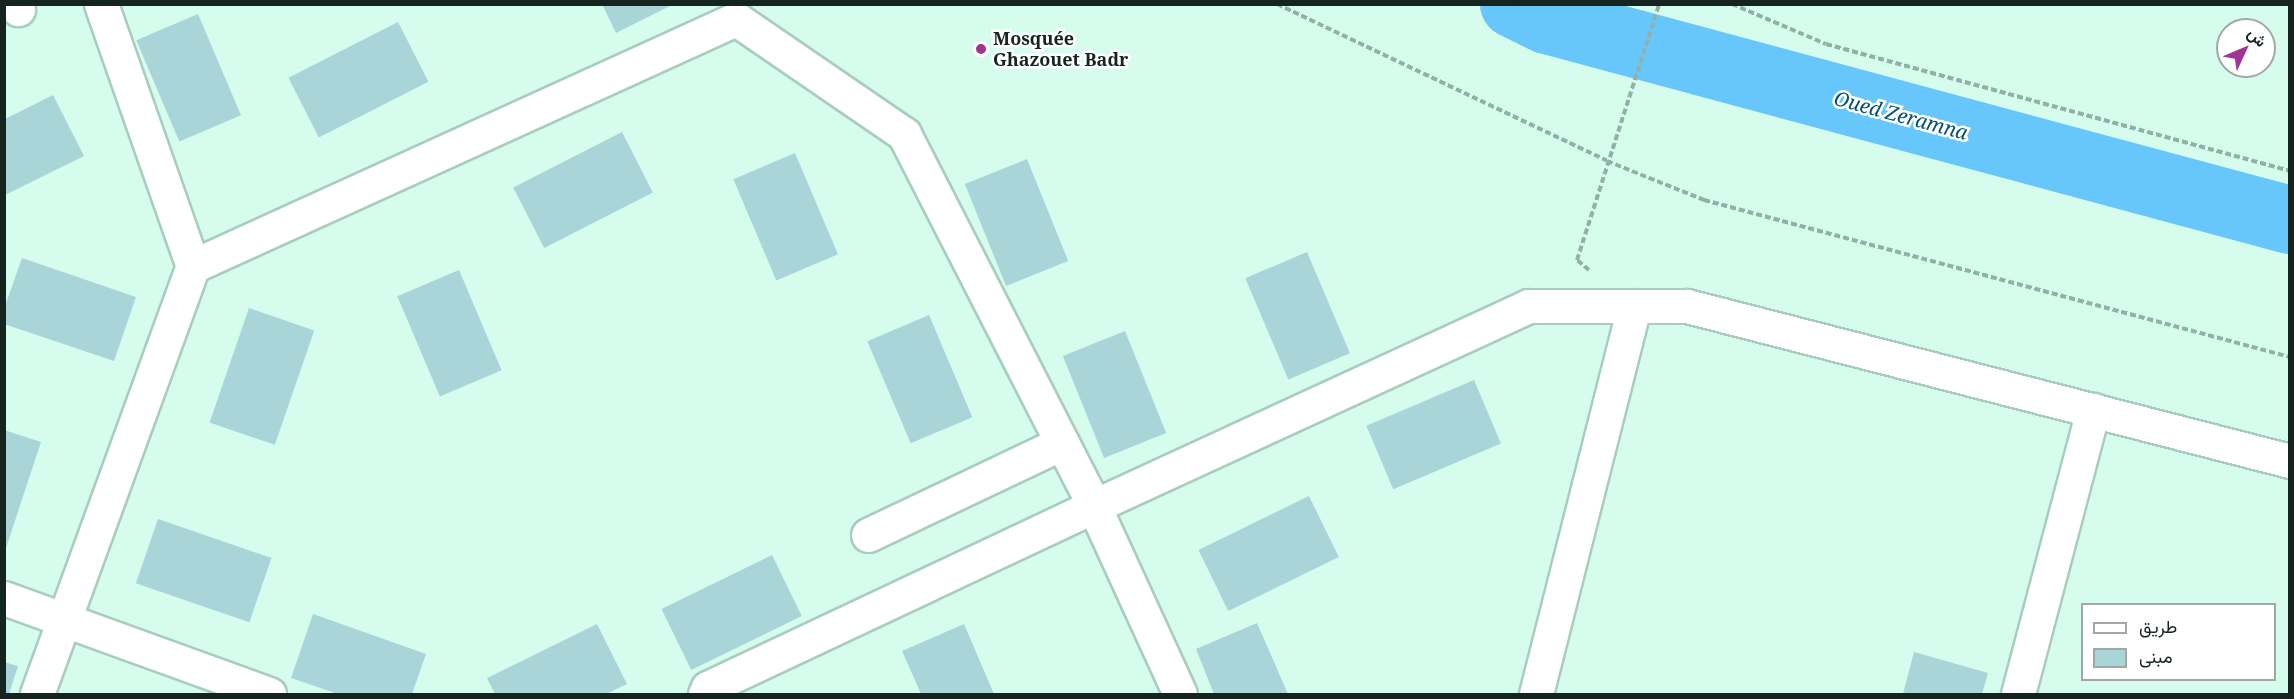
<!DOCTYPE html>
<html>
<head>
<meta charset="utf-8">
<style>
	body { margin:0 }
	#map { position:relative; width:2294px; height:699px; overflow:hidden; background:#d5fced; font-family:"Noto Serif",Vazirmatn,serif }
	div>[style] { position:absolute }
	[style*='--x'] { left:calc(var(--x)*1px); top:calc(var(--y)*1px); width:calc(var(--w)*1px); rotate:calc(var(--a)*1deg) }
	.river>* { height:68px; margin:-34px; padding:0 34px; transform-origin:34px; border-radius:34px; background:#67c6fa }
	.building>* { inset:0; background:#aad5d8; transform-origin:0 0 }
	.path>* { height:4px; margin-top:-2px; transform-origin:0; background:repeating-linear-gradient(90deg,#92b1a6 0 6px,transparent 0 9px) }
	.roads { filter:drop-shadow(2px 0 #a8cdbf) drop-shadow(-2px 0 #a8cdbf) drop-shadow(0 2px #a8cdbf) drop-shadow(0 -2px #a8cdbf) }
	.minor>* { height:33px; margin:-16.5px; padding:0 16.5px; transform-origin:16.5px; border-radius:16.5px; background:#fff }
	.dots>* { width:16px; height:16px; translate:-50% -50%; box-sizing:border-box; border:3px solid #fff; border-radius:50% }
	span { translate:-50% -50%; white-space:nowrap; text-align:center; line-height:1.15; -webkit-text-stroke:5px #fff; paint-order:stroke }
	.poi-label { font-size:18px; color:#15241f; font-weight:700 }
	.left { translate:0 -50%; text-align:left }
	.water-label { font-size:20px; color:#005173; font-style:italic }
	.frame { position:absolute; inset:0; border:6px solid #15241f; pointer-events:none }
	.legend { position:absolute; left:2081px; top:603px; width:195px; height:78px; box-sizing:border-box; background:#fff; border:2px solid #a1a7a5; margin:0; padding:8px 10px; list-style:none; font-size:18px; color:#15241f }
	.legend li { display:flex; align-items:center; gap:12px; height:30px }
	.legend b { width:30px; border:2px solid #a1a7a5 }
	.north { position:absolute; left:2216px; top:18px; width:60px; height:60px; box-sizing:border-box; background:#fff; border:2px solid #a1a7a5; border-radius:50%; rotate:46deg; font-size:16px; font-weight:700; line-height:24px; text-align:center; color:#15241f }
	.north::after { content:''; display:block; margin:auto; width:21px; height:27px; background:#a03596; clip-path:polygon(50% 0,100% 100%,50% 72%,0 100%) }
</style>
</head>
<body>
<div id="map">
	<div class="river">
		<div style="--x:1514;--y:4;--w:37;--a:26"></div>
		<div style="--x:1547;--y:20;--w:769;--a:15.07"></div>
	</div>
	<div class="building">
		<div style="clip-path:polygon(602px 4px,674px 4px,616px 33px)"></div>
		<div style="left:198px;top:14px;width:110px;height:67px;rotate:67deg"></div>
		<div style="left:398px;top:22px;width:67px;height:123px;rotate:63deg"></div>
		<div style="clip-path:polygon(53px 95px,84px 156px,5px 195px,5px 119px)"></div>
		<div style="left:622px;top:132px;width:68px;height:122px;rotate:63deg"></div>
		<div style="left:795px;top:153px;width:110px;height:67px;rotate:67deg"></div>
		<div style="left:1027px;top:159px;width:110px;height:67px;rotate:68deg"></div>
		<div style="left:1307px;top:252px;width:110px;height:67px;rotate:67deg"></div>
		<div style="clip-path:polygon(22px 258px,136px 297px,114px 361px,4px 324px,4px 309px)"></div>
		<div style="left:459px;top:270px;width:109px;height:67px;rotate:67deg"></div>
		<div style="left:249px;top:308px;width:69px;height:121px;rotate:19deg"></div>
		<div style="left:929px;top:315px;width:111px;height:67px;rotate:67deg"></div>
		<div style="left:1125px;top:331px;width:110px;height:67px;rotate:68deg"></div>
		<div style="left:1474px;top:380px;width:69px;height:117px;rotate:67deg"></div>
		<div style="clip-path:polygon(4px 430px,41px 442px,5px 551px,4px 551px)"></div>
		<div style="left:1309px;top:496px;width:68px;height:123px;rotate:64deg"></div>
		<div style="left:158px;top:519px;width:120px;height:68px;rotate:19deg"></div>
		<div style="left:772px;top:555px;width:68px;height:123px;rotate:64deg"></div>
		<div style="clip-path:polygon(313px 614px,426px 654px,412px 694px,338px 694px,291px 678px)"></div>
		<div style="clip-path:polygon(1257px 623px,1288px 694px,1214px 694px,1196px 649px)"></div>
		<div style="clip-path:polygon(597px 624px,627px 684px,606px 694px,495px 694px,487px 678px)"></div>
		<div style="clip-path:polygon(964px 624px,994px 694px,921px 694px,902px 651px)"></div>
		<div style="clip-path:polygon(1914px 652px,1988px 673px,1982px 694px,1903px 694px)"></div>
		<div style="clip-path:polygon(4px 662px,18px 666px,9px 694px,4px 694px)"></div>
	</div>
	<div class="path">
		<div style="--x:1277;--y:4;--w:365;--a:25.4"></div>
		<div style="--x:1607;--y:161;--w:105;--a:21.9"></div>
		<div style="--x:1704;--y:200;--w:607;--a:15"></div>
		<div style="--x:1732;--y:4;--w:102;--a:23.1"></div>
		<div style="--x:1826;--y:44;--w:481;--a:15.3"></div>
		<div style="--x:1589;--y:270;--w:16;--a:-140"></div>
		<div style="--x:1577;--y:260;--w:269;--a:-72.2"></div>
	</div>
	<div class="roads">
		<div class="minor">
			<div style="--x:15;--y:4;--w:6;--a:59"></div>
			<div style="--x:101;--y:4;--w:278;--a:70.7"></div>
			<div style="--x:193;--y:266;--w:597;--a:-24.46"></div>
			<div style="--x:736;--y:19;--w:204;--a:34.4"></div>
			<div style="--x:904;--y:134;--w:418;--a:62.9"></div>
			<div style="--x:1094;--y:506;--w:427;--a:154.8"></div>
			<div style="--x:708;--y:688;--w:7;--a:117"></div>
			<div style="--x:868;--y:535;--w:215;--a:-25.4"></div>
			<div style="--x:4;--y:598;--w:282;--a:19.9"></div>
			<div style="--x:37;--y:694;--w:456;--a:-70"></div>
			<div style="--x:1180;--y:694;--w:207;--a:-114.6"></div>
			<div style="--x:1094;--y:506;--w:478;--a:-24.7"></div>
			<div style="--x:1528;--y:306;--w:159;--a:0"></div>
			<div style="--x:1687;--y:306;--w:623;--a:14.42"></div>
			<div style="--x:1536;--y:694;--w:400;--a:-75.8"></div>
			<div style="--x:2018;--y:694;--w:294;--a:-75.2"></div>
		</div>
	</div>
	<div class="dots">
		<div style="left:981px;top:49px;background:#a03596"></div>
	</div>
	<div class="poi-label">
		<span class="left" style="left:993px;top:49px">Mosquée<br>Ghazouet Badr</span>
	</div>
	<div class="water-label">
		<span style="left:1901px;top:115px;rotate:15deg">Oued Zeramna</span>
	</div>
	<div class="frame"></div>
	<ul class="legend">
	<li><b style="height:8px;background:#fff"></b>طريق</li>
	<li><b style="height:16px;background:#aad5d8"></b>مبنى</li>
	</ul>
	<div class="north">ش</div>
</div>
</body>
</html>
